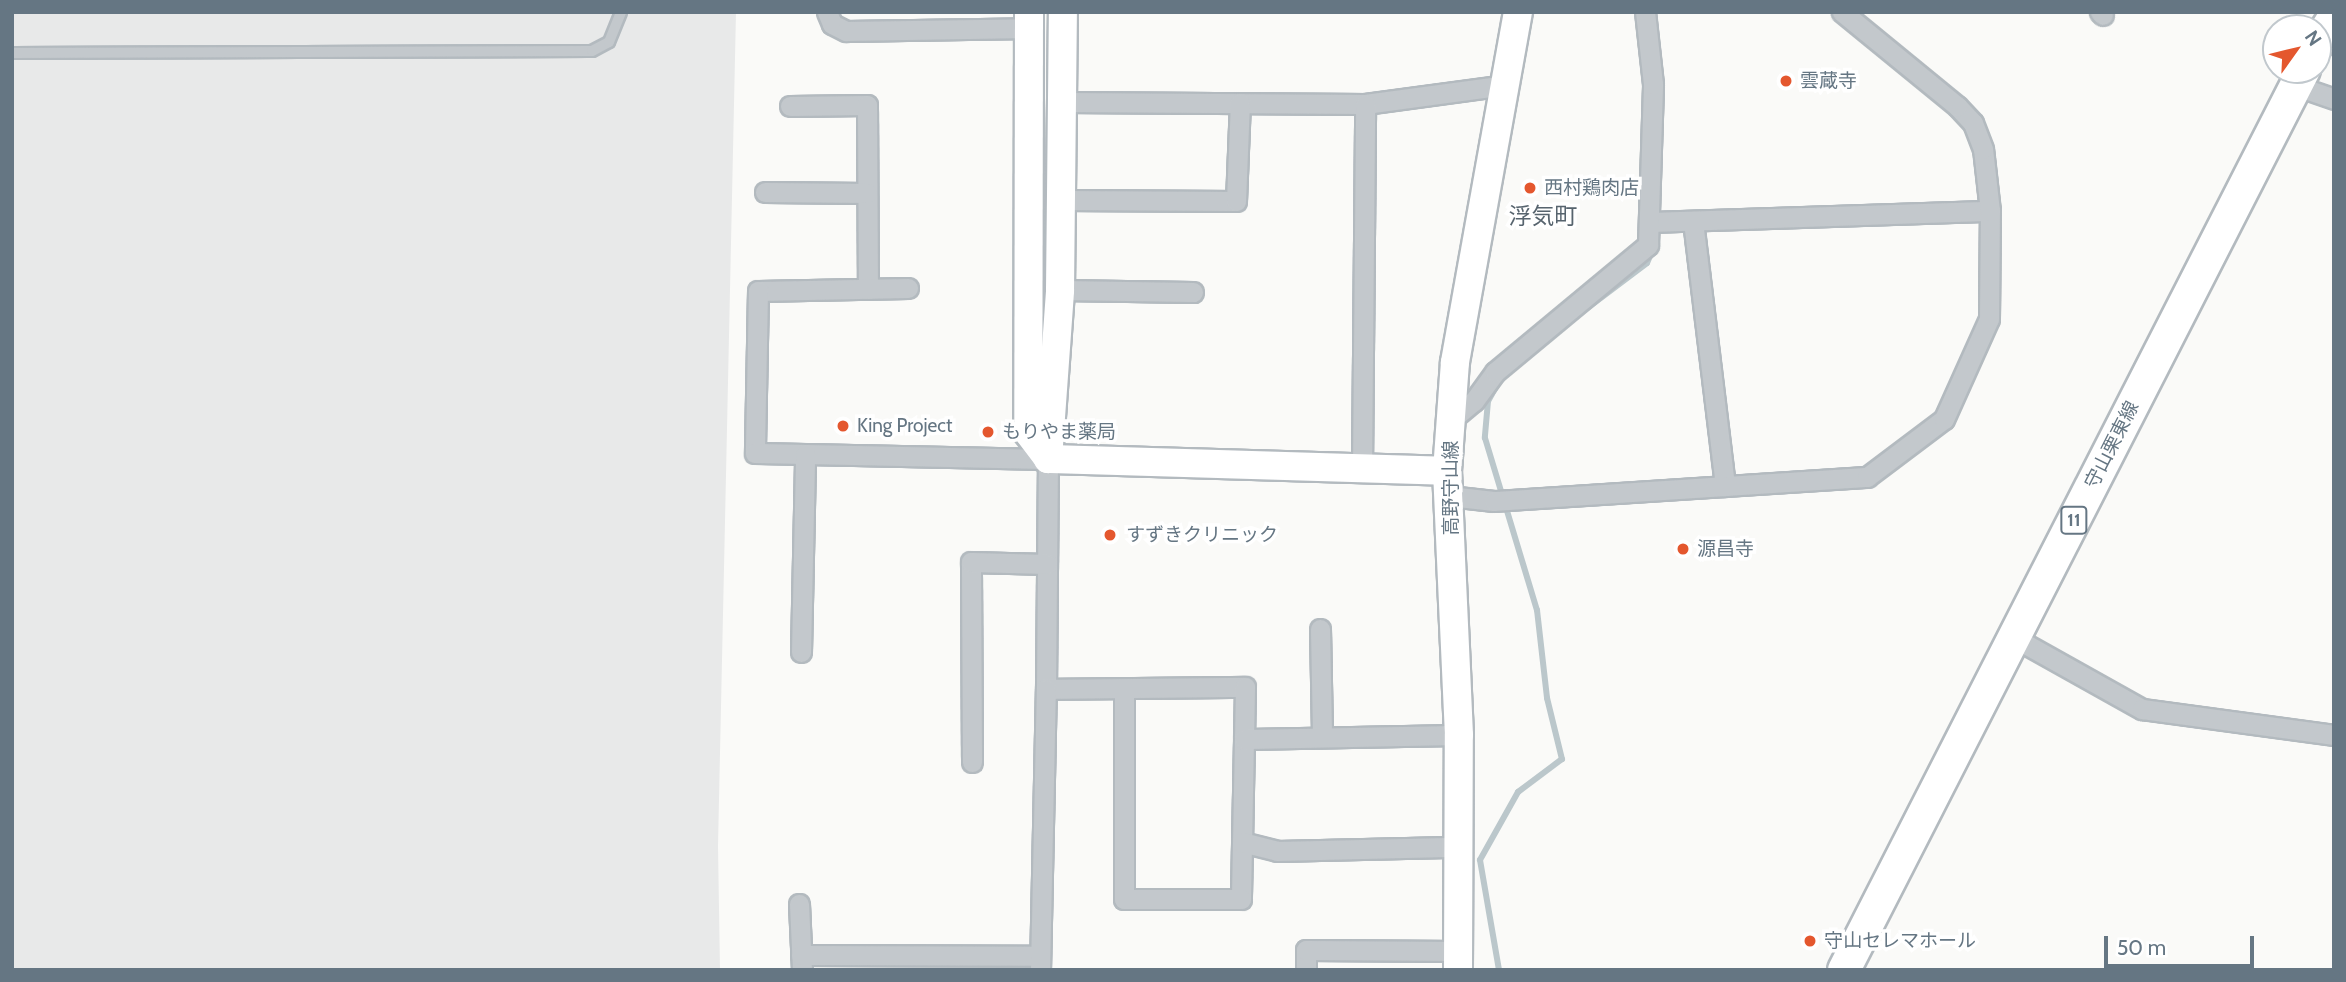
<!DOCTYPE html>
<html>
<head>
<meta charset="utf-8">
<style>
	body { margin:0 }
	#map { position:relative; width:2346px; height:982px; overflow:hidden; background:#fafaf8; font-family:Cabin,"Noto Sans JP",sans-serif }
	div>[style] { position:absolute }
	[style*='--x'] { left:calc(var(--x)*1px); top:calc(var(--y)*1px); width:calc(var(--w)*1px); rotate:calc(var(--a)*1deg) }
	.built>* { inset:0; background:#e8e9e9 }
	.stream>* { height:6px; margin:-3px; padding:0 3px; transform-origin:3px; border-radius:3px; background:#bbc7cb }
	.roads { filter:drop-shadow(2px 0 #b3babf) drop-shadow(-2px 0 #b3babf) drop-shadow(0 2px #b3babf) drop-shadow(0 -2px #b3babf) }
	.lane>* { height:10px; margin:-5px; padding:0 5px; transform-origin:5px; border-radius:5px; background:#c3c8cc }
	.street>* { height:19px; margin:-9.5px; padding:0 9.5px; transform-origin:9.5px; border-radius:9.5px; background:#c3c8cc }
	.secondary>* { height:28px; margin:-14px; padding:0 14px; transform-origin:14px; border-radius:14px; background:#fff }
	.primary>* { height:32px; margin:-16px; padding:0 16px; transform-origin:16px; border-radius:16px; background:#fff }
	.dots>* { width:19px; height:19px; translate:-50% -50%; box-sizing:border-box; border:4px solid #fff; border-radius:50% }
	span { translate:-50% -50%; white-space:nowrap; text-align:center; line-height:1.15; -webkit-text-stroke:7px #fff; paint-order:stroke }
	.shield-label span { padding:2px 5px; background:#fff; border:2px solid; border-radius:5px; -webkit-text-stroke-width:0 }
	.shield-label { font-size:18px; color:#657683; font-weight:700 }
	.poi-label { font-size:19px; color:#657683 }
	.left { translate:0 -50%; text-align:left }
	.street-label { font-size:19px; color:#657683 }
	.quarter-label { font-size:23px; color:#57646e }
	.frame { position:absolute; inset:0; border:14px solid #657683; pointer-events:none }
	.north { position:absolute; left:2262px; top:14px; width:70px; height:70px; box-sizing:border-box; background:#fff; border:2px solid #c1c8cd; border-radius:50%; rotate:56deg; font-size:19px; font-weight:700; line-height:28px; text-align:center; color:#657683 }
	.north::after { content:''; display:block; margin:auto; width:24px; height:32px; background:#e4572e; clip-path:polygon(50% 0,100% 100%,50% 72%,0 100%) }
	.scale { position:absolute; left:2104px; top:936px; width:150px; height:32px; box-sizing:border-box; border:4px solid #657683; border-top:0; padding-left:9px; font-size:21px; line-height:24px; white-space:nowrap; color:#657683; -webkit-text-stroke:5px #fff; paint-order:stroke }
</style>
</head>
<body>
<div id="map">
	<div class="built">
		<div style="clip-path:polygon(12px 12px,736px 12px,718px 846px,720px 970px,12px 970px)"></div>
	</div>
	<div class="stream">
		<div style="--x:1582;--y:312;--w:81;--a:-37"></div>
		<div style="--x:1647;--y:263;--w:13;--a:-67"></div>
		<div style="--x:1497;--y:385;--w:18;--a:119"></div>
		<div style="--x:1488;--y:401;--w:37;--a:95"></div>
		<div style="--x:1485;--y:438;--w:180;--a:73.2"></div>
		<div style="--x:1537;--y:610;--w:89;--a:83.5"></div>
		<div style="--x:1547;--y:698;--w:63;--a:76.2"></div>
		<div style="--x:1562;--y:759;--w:55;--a:143.1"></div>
		<div style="--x:1518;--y:792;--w:78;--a:119.2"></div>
		<div style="--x:1480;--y:860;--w:112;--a:80.2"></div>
	</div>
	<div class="roads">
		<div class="lane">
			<div style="--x:12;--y:53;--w:580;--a:-0.2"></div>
			<div style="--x:592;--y:51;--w:19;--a:-28"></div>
			<div style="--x:609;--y:42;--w:32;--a:-68"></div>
		</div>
		<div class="street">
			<div style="--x:827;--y:12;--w:13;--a:67"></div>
			<div style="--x:832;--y:24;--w:16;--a:27"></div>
			<div style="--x:846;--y:31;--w:183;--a:-0.9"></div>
			<div style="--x:2100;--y:12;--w:4;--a:45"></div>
			<div style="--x:2297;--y:86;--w:39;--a:19"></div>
			<div style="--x:1063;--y:102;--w:302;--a:0.4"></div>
			<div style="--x:1365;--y:104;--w:141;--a:-7.7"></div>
			<div style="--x:790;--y:106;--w:77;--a:-0.7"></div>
			<div style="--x:867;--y:105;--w:184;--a:89.7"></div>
			<div style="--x:765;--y:192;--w:102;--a:0.6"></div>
			<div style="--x:1060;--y:200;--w:176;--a:0.3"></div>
			<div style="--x:1236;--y:201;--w:98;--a:-87.7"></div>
			<div style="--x:1693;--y:221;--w:267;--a:83.1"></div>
			<div style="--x:1652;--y:222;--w:338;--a:-1.9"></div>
			<div style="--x:908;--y:288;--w:150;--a:178.9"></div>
			<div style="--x:758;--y:291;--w:162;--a:91.1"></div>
			<div style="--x:755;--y:453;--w:293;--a:1.2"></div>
			<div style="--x:1048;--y:459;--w:230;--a:90.5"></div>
			<div style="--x:1046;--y:689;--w:199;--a:-0.6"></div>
			<div style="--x:1245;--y:687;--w:212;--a:91.1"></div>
			<div style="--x:1241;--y:899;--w:117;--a:180"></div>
			<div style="--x:1124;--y:899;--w:209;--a:-90"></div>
			<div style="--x:1060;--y:290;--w:133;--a:0.9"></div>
			<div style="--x:1451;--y:420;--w:30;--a:-40"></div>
			<div style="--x:1474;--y:401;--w:36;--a:-54"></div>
			<div style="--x:1495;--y:372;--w:199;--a:-39.7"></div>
			<div style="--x:1648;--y:245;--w:161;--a:-88.2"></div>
			<div style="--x:1653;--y:84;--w:72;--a:-96.3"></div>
			<div style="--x:1362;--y:468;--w:364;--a:-89.5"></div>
			<div style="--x:1449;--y:496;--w:45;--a:6.3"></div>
			<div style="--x:1494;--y:501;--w:374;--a:-3.7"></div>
			<div style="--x:1867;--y:477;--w:96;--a:-37"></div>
			<div style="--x:1944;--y:419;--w:110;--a:-65.8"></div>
			<div style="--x:1989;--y:319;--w:108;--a:-89.5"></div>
			<div style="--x:1990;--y:211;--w:62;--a:-96.4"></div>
			<div style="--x:1983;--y:149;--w:28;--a:-111"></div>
			<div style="--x:1973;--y:123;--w:23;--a:-133"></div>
			<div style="--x:1957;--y:106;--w:149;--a:-140.7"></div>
			<div style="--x:1320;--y:629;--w:108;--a:88.9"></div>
			<div style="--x:2013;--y:637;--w:148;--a:29.2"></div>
			<div style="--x:2142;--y:709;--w:194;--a:7.7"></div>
			<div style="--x:801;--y:652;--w:198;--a:-88.8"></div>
			<div style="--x:1244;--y:739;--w:215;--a:-1.1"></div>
			<div style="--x:972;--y:762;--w:200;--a:-90.3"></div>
			<div style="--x:971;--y:562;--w:76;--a:1.5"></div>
			<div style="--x:1242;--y:842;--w:36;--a:14"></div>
			<div style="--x:1277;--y:851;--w:182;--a:-1.3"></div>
			<div style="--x:799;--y:904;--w:66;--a:87.4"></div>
			<div style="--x:801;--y:955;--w:239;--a:0.2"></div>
			<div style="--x:1040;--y:970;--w:281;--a:-88.8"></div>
			<div style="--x:1306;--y:970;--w:20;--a:-90"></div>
			<div style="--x:1306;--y:950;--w:153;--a:0.4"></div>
		</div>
		<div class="secondary">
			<div style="--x:1029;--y:12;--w:420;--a:90.1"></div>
			<div style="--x:1028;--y:432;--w:34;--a:53"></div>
			<div style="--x:1048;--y:459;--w:169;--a:-85.9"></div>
			<div style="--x:1060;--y:290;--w:278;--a:-89.4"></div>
			<div style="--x:1048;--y:459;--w:399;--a:1.7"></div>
			<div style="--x:1458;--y:970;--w:235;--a:-89.8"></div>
			<div style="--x:1459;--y:735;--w:264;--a:-92.6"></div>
			<div style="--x:1447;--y:471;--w:109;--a:-85.8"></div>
			<div style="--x:1455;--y:362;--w:356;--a:-79.8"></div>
		</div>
		<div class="primary">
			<div style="--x:2318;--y:43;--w:31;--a:-58"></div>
			<div style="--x:1844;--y:970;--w:1011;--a:-62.93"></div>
		</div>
	</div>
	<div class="dots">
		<div style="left:1786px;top:81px;background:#e4572e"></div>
		<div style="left:1530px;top:188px;background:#e4572e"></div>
		<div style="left:843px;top:426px;background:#e4572e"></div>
		<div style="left:988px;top:432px;background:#e4572e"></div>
		<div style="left:1110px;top:535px;background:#e4572e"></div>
		<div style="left:1683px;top:549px;background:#e4572e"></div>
		<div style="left:1810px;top:941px;background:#e4572e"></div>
	</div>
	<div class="shield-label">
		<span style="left:2074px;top:520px">11</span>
	</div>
	<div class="poi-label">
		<span class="left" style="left:1800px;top:81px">雲蔵寺</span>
		<span class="left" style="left:1544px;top:188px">西村鶏肉店</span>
		<span class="left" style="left:857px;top:426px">King Project</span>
		<span class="left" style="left:1002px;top:432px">もりやま薬局</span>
		<span class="left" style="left:1126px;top:535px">すずきクリニック</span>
		<span class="left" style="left:1697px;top:549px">源昌寺</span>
		<span class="left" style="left:1824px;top:941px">守山セレマホール</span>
	</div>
	<div class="street-label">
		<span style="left:2112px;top:445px;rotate:-63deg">守山栗東線</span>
		<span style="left:1451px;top:488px;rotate:-90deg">高野守山線</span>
	</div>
	<div class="quarter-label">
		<span style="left:1543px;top:216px">浮気町</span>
	</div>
	<div class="frame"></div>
	<div class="north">N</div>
	<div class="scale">50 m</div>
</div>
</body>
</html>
